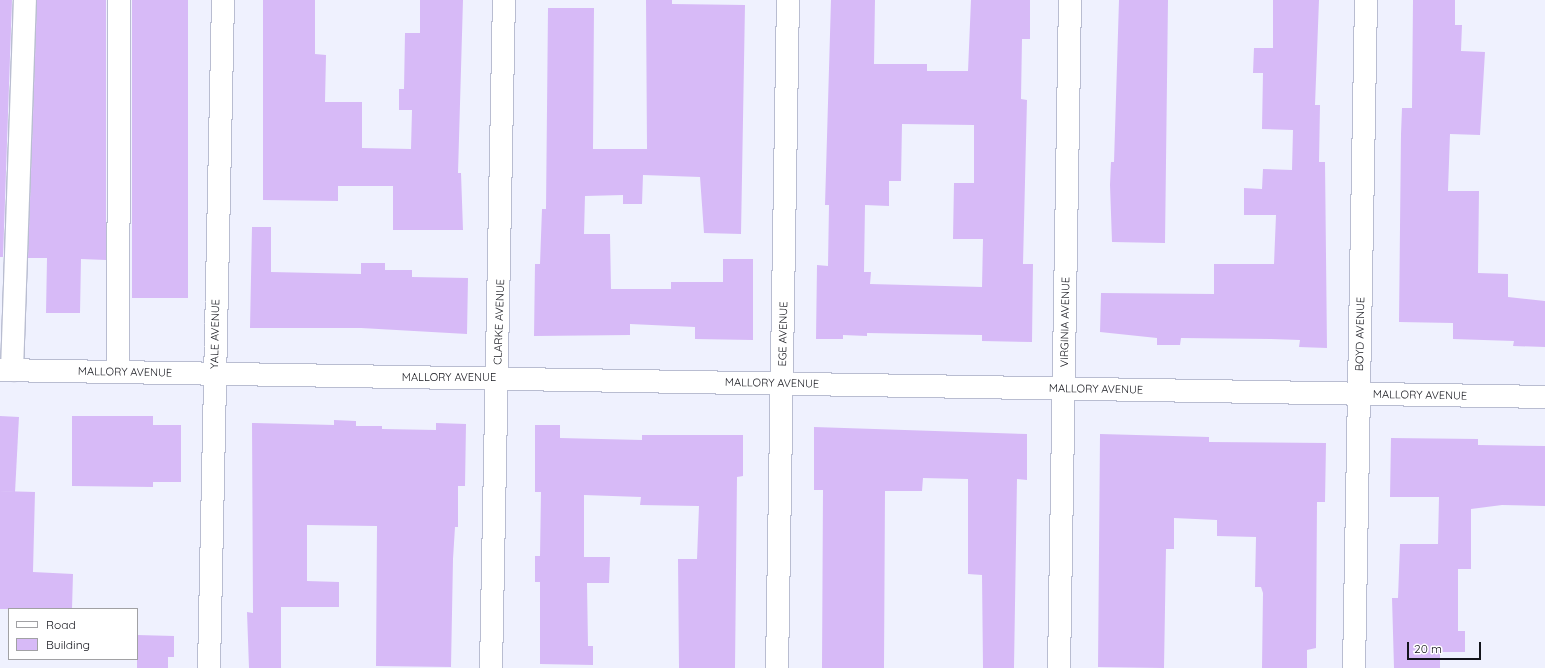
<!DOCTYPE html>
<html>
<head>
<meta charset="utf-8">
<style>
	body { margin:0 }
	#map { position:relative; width:1545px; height:668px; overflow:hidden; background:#eff1fe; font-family:Quicksand,sans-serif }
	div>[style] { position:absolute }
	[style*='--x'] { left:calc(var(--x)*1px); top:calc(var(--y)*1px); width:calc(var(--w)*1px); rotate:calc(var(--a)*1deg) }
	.building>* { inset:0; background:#d7baf7; transform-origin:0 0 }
	.roads { filter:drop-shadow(1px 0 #b9bdd1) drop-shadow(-1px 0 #b9bdd1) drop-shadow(0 1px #b9bdd1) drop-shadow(0 -1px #b9bdd1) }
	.minor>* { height:22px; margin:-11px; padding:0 11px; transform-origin:11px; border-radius:11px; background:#fff }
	span { translate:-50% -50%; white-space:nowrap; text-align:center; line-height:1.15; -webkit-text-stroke:4px #fff; paint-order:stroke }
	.street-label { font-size:11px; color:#14151c }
	.legend { position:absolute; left:8px; top:608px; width:130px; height:52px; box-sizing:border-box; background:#fff; border:1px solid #a1a1a4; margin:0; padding:5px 7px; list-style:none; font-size:12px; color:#14151c }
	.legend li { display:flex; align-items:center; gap:8px; height:20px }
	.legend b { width:20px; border:1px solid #a1a1a4 }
	.scale { position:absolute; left:1407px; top:642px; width:74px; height:18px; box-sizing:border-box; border:2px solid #14151c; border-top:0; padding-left:5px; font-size:12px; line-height:14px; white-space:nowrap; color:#14151c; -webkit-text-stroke:3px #fff; paint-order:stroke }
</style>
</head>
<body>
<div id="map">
	<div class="building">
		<div style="clip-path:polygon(0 0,12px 0,3px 257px,0 257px)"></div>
		<div style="clip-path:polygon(37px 0,106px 0,106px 260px,81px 259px,80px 313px,46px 313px,47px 258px,28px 258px)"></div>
		<div style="left:132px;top:0;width:56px;height:298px"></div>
		<div style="clip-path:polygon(263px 0,315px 0,315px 54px,326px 55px,325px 102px,362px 102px,362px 148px,411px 149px,412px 110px,399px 110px,399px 89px,404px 89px,405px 33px,420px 33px,420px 0,463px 0,458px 173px,461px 173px,463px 230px,393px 230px,393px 186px,338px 186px,338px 201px,263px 200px)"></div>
		<div style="clip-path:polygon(646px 0,672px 0,672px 4px,745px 5px,741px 234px,704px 233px,700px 177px,643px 175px,642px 204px,623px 204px,623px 195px,585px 196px,584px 234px,610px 234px,611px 289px,671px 289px,671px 282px,723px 282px,723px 259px,753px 259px,753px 340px,695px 339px,695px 327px,630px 324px,630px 335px,534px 336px,535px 264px,540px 264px,542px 209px,546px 209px,548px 8px,594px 8px,593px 149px,647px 149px)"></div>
		<div style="clip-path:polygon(evenodd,831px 0,875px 0,874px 64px,927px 64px,927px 71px,968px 71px,971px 0,1030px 0,1030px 39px,1022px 39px,1021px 99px,1027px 100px,1023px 264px,1033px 264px,1032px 342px,982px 341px,982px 335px,867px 333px,867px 336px,843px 335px,843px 339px,816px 339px,817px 265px,828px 266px,829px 205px,825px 205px,831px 0,902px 124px,974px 125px,974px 183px,954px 183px,953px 239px,983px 239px,982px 287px,870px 284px,871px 272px,864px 272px,865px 205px,889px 206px,889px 181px,901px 181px,902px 124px)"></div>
		<div style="clip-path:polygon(1119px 0,1168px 0,1165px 243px,1112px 242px,1110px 185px,1111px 162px,1114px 162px)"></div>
		<div style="clip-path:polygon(1273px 0,1319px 0,1315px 105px,1320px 105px,1319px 162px,1325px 162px,1327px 348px,1299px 347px,1300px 340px,1271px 339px,1181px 338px,1180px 345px,1157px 345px,1157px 338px,1100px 332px,1101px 293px,1214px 294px,1214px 264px,1274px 264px,1276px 215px,1244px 215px,1244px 188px,1262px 189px,1263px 169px,1292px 170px,1293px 130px,1262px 129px,1263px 73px,1253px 73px,1254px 48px,1273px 48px)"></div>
		<div style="clip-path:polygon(1413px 0,1455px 0,1455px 25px,1462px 25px,1461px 51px,1485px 52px,1480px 135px,1450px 134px,1448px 191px,1479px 191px,1478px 273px,1508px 274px,1508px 297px,1545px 301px,1545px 347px,1513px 346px,1514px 341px,1453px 339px,1453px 323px,1399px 322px,1401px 134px,1402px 108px,1412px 108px)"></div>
		<div style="clip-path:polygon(252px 227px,271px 227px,271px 272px,361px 274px,361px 263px,385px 263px,385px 270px,412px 270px,412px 277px,468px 278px,467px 334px,361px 328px,250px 328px)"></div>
		<div style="left:0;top:416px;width:19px;height:75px;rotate:3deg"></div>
		<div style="clip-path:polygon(72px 416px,153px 416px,153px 425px,181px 425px,181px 482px,153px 482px,153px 487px,72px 486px)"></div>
		<div style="clip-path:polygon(334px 420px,356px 421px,356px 426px,382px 426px,382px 429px,436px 430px,436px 423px,466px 424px,465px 486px,458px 486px,458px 527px,455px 527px,453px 559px,451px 667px,376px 666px,377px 526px,307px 525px,307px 581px,339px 582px,339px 607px,281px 607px,281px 668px,249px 668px,247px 612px,253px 613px,252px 423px,334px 425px)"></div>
		<div style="clip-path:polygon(535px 425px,560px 425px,560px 438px,642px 440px,642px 435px,743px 435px,743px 476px,737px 477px,735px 668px,679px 668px,678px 559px,697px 559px,699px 506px,640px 505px,641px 497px,584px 495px,584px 557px,610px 557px,609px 583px,587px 583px,588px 646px,593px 646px,593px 665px,540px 664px,540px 582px,535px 582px,535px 556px,540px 556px,541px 492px,535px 492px)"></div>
		<div style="clip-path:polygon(814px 427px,1027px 434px,1027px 480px,1017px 479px,1014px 668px,983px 668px,982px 575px,968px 574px,968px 479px,923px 478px,922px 491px,885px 491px,884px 668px,822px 668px,823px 490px,814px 490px)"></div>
		<div style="clip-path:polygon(1100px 434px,1209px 437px,1209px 442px,1326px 443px,1325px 502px,1317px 502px,1316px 648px,1307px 650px,1307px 668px,1262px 668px,1263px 593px,1261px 587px,1255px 587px,1256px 537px,1217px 536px,1217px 520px,1174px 518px,1174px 549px,1166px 549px,1164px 668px,1098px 667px)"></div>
		<div style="clip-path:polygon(1391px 438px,1478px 439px,1478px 445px,1545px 446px,1545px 506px,1502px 505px,1471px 509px,1471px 569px,1458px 569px,1458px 631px,1465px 631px,1465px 652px,1440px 652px,1440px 668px,1394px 668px,1392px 598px,1398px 598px,1400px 544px,1438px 544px,1439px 497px,1390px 497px)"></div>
		<div style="clip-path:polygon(0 491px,35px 492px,33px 572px,73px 574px,72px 609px,0 609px)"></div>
		<div style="clip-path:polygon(137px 635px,174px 636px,174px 657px,168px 657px,168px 668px,137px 668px)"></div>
	</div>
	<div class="roads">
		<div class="minor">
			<div style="--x:0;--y:370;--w:1545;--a:1"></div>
			<div style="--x:12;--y:370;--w:370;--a:-88"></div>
			<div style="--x:118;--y:372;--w:372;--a:-89.8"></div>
			<div style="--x:209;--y:668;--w:668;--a:-88.8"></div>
			<div style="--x:491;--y:668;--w:668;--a:-88.89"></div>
			<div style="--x:777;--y:668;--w:668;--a:-89.06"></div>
			<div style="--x:1059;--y:668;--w:668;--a:-89.06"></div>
			<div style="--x:1354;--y:668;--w:668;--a:-88.97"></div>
		</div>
	</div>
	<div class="street-label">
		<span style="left:499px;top:322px;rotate:-88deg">CLARKE AVENUE</span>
		<span style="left:1065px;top:322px;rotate:-89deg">VIRGINIA AVENUE</span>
		<span style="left:215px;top:334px;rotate:-89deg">YALE AVENUE</span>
		<span style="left:783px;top:334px;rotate:-89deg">EGE AVENUE</span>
		<span style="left:1360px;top:334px;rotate:-89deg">BOYD AVENUE</span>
		<span style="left:125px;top:372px;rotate:1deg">MALLORY AVENUE</span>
		<span style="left:449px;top:377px">MALLORY AVENUE</span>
		<span style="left:772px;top:383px;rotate:1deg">MALLORY AVENUE</span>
		<span style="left:1096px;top:389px;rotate:1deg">MALLORY AVENUE</span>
		<span style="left:1420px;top:395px;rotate:1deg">MALLORY AVENUE</span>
	</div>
	<ul class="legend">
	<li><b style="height:5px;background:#fff"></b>Road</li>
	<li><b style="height:11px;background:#d7baf7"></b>Building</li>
	</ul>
	<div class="scale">20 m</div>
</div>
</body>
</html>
